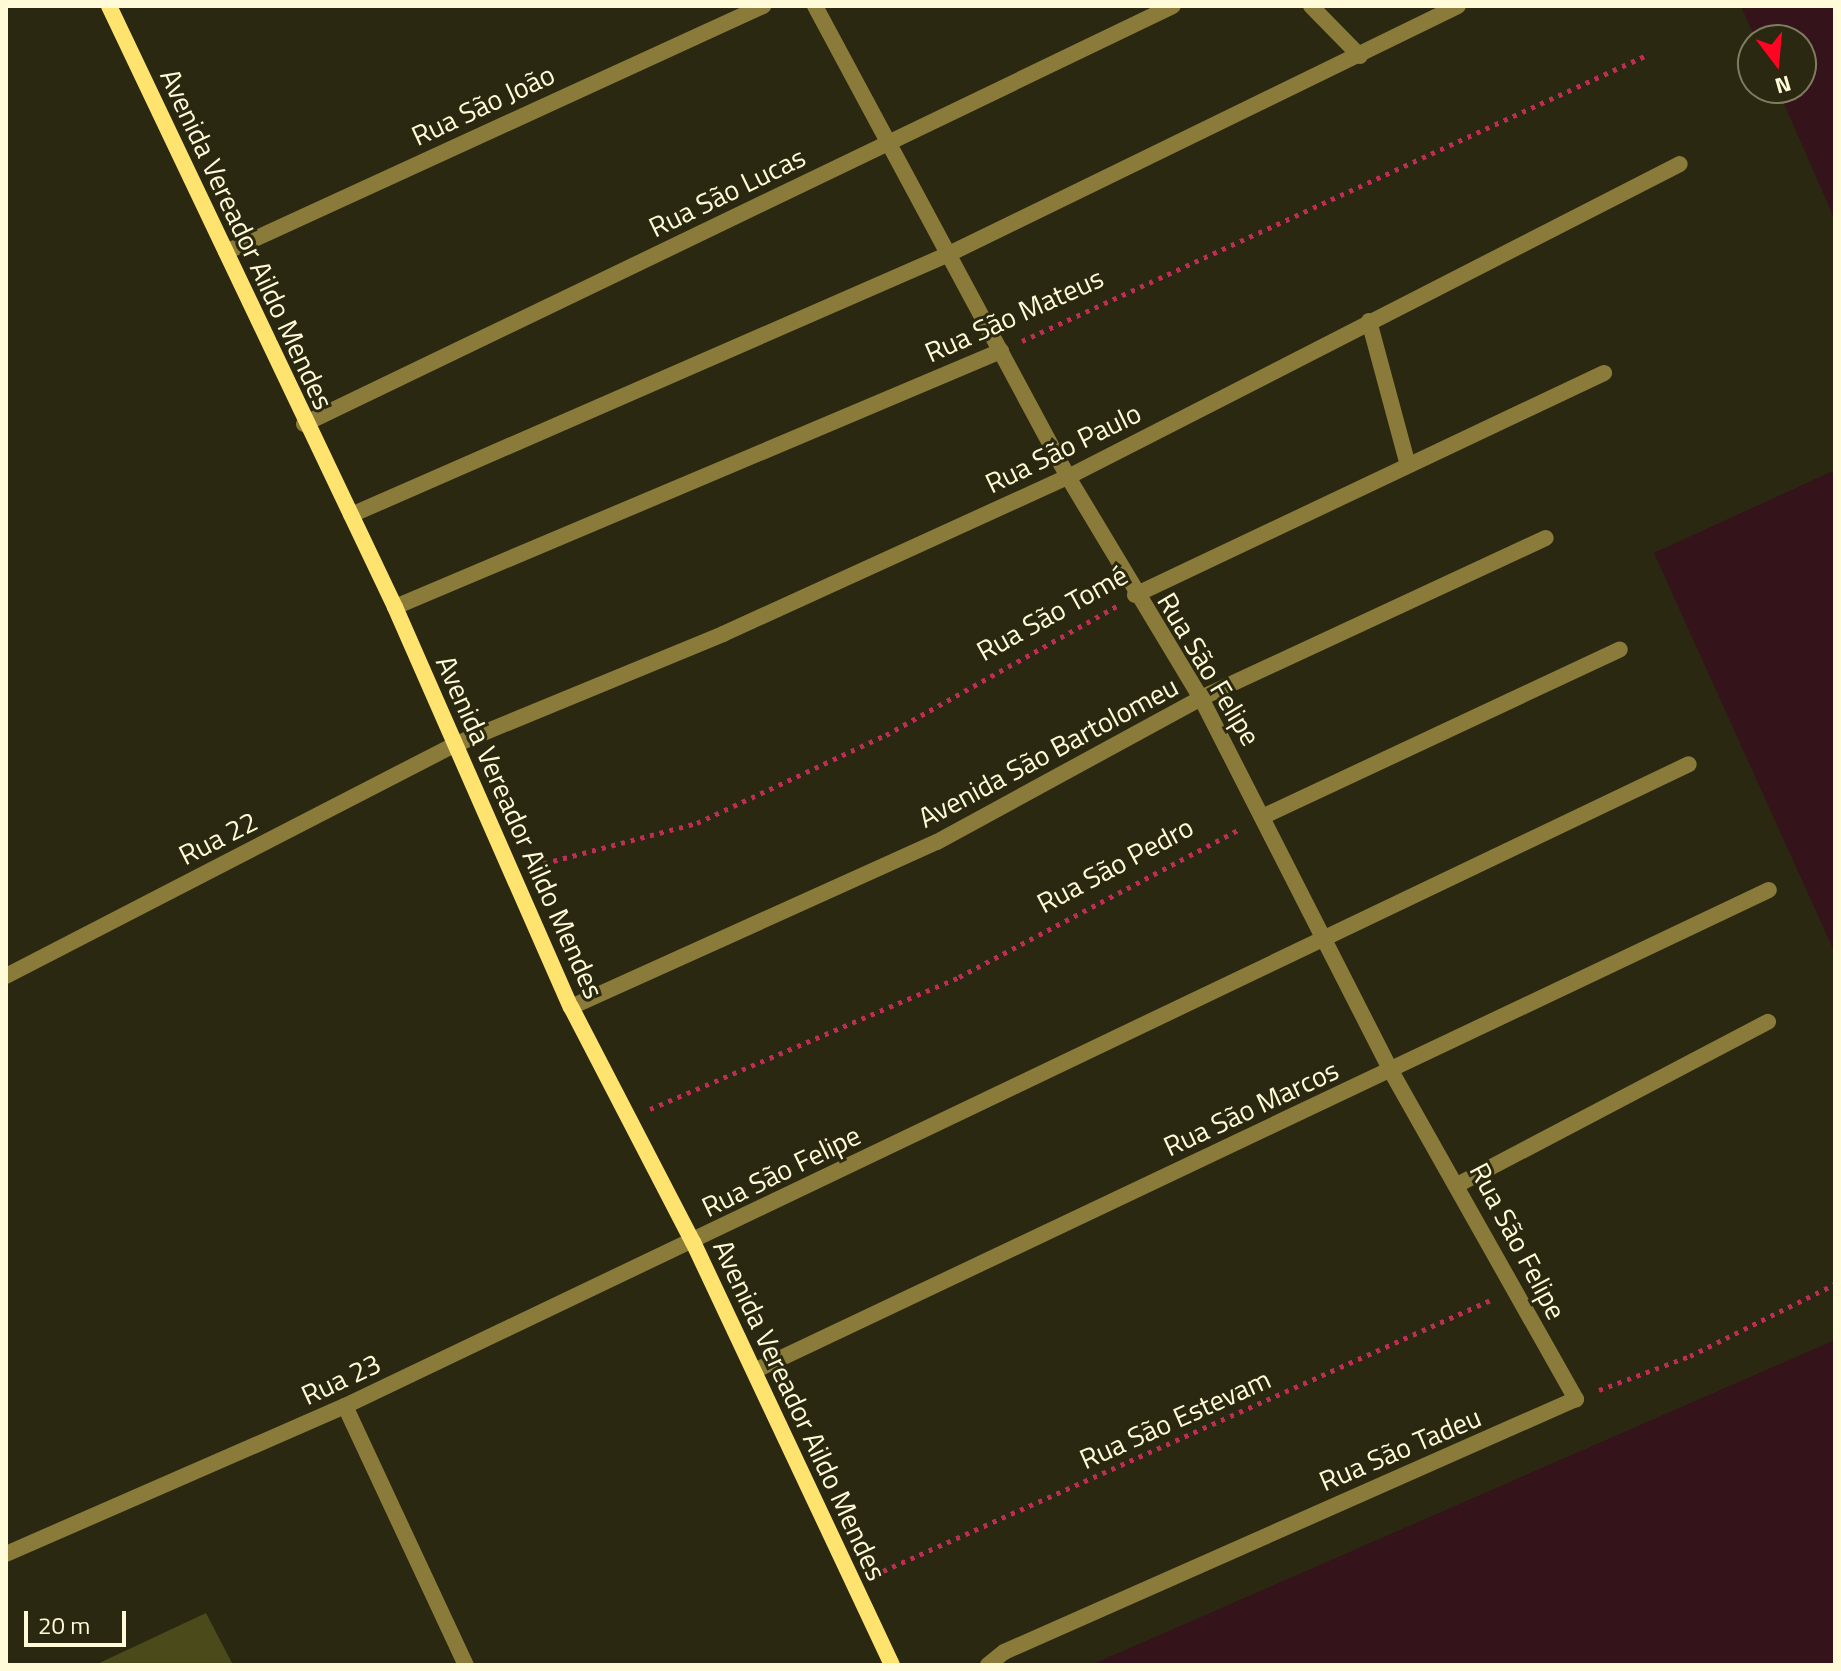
<!DOCTYPE html>
<html>
<head>
<meta charset="utf-8">
<style>
	body { margin:0 }
	#map { position:relative; width:1841px; height:1671px; overflow:hidden; background:#2a2810; font-family:"Titillium Web",sans-serif }
	div>[style] { position:absolute }
	[style*='--x'] { left:calc(var(--x)*1px); top:calc(var(--y)*1px); width:calc(var(--w)*1px); rotate:calc(var(--a)*1deg) }
	.green>* { inset:0; background:#34131b }
	.building>* { inset:0; background:#4b4a1b }
	.path>* { height:5px; margin-top:-2.5px; transform-origin:0; background:repeating-linear-gradient(90deg,#be2d56 0 4px,transparent 0 10px) }
	.street>* { height:16px; margin:-8px; padding:0 8px; transform-origin:8px; border-radius:8px; background:#8a7b3a }
	.secondary>* { height:16px; margin:-8px; padding:0 8px; transform-origin:8px; border-radius:8px; background:#ffe36f }
	span { translate:-50% -50%; white-space:nowrap; text-align:center; line-height:1.15; -webkit-text-stroke:6px #2a2810; paint-order:stroke }
	.street-label { font-size:28px; color:#fffbd8 }
	.frame { position:absolute; inset:0; border:8px solid #fffbd8; pointer-events:none }
	.north { position:absolute; left:1737px; top:24px; width:80px; height:80px; box-sizing:border-box; background:#2a2810; border:2px solid #7f7c60; border-radius:50%; rotate:164deg; font-size:22px; font-weight:700; line-height:32px; text-align:center; color:#fffbd8 }
	.north::after { content:''; display:block; margin:auto; width:28px; height:36px; background:#ff0423; clip-path:polygon(50% 0,100% 100%,50% 72%,0 100%) }
	.scale { position:absolute; left:24px; top:1611px; width:102px; height:36px; box-sizing:border-box; border:4px solid #fffbd8; border-top:0; padding-left:10px; font-size:24px; line-height:28px; white-space:nowrap; color:#fffbd8; -webkit-text-stroke:6px #2a2810; paint-order:stroke }
</style>
</head>
<body>
<div id="map">
	<div class="green">
		<div style="clip-path:polygon(1741px 6px,1835px 6px,1835px 220px,1777px 88px,1801px 88px,1801px 40px,1756px 40px)"></div>
		<div style="clip-path:polygon(1835px 470px,1835px 953px,1654px 553px)"></div>
		<div style="clip-path:polygon(1835px 1340px,1835px 1665px,1091px 1665px)"></div>
	</div>
	<div class="building">
		<div style="clip-path:polygon(206px 1613px,233px 1665px,95px 1665px)"></div>
	</div>
	<div class="path">
		<div style="--x:1022;--y:341;--w:687;--a:-24.59"></div>
		<div style="--x:534;--y:866;--w:169;--a:-14.8"></div>
		<div style="--x:697;--y:823;--w:208;--a:-25"></div>
		<div style="--x:886;--y:735;--w:265;--a:-29.2"></div>
		<div style="--x:650;--y:1109;--w:336;--a:-23.1"></div>
		<div style="--x:959;--y:977;--w:318;--a:-27.8"></div>
		<div style="--x:1599;--y:1390;--w:97;--a:-20.5"></div>
		<div style="--x:1690;--y:1356;--w:162;--a:-26.4"></div>
		<div style="--x:874;--y:1575;--w:678;--a:-24.03"></div>
	</div>
	<div class="street">
		<div style="--x:815;--y:6;--w:535;--a:61.76"></div>
		<div style="--x:1068;--y:477;--w:258;--a:59"></div>
		<div style="--x:1201;--y:698;--w:419;--a:63"></div>
		<div style="--x:1391;--y:1071;--w:377;--a:60.6"></div>
		<div style="--x:1576;--y:1399;--w:625;--a:156.14"></div>
		<div style="--x:1004;--y:1652;--w:21;--a:141"></div>
		<div style="--x:1311;--y:6;--w:70;--a:45.6"></div>
		<div style="--x:226;--y:252;--w:591;--a:-24.61"></div>
		<div style="--x:1369;--y:321;--w:146;--a:74.9"></div>
		<div style="--x:304;--y:424;--w:964;--a:-25.69"></div>
		<div style="--x:351;--y:515;--w:652;--a:-23.58"></div>
		<div style="--x:949;--y:254;--w:566;--a:-25.98"></div>
		<div style="--x:1135;--y:595;--w:519;--a:-25.33"></div>
		<div style="--x:395;--y:607;--w:658;--a:-22.9"></div>
		<div style="--x:1262;--y:817;--w:395;--a:-25.1"></div>
		<div style="--x:6;--y:976;--w:504;--a:-27.28"></div>
		<div style="--x:454;--y:745;--w:291;--a:-22.4"></div>
		<div style="--x:723;--y:634;--w:379;--a:-24.5"></div>
		<div style="--x:1068;--y:477;--w:687;--a:-27.09"></div>
		<div style="--x:571;--y:1007;--w:401;--a:-24.3"></div>
		<div style="--x:937;--y:842;--w:301;--a:-28.6"></div>
		<div style="--x:1201;--y:698;--w:380;--a:-24.9"></div>
		<div style="--x:1459;--y:1184;--w:349;--a:-27.7"></div>
		<div style="--x:754;--y:1371;--w:1123;--a:-25.36"></div>
		<div style="--x:345;--y:1406;--w:286;--a:65"></div>
		<div style="--x:6;--y:1554;--w:370;--a:-23.6"></div>
		<div style="--x:345;--y:1406;--w:1489;--a:-25.53"></div>
	</div>
	<div class="secondary">
		<div style="--x:109;--y:6;--w:666;--a:64.55"></div>
		<div style="--x:395;--y:607;--w:437;--a:66.3"></div>
		<div style="--x:571;--y:1007;--w:265;--a:62.6"></div>
		<div style="--x:693;--y:1242;--w:467;--a:64.8"></div>
	</div>
	<div class="street-label">
		<span style="left:483px;top:105px;rotate:-25deg">Rua São João</span>
		<span style="left:727px;top:192px;rotate:-26deg">Rua São Lucas</span>
		<span style="left:247px;top:239px;rotate:65deg">Avenida Vereador Aildo Mendes</span>
		<span style="left:1014px;top:315px;rotate:-24deg">Rua São Mateus</span>
		<span style="left:1063px;top:448px;rotate:-26deg">Rua São Paulo</span>
		<span style="left:1052px;top:613px;rotate:-29deg">Rua São Tomé</span>
		<span style="left:1209px;top:669px;rotate:59deg">Rua São Felipe</span>
		<span style="left:1048px;top:752px;rotate:-28deg">Avenida São Bartolomeu</span>
		<span style="left:520px;top:827px;rotate:66deg">Avenida Vereador Aildo Mendes</span>
		<span style="left:218px;top:838px;rotate:-27deg">Rua 22</span>
		<span style="left:1115px;top:865px;rotate:-28deg">Rua São Pedro</span>
		<span style="left:1251px;top:1108px;rotate:-25deg">Rua São Marcos</span>
		<span style="left:781px;top:1171px;rotate:-26deg">Rua São Felipe</span>
		<span style="left:1518px;top:1241px;rotate:62deg">Rua São Felipe</span>
		<span style="left:341px;top:1379px;rotate:-25deg">Rua 23</span>
		<span style="left:800px;top:1410px;rotate:65deg">Avenida Vereador Aildo Mendes</span>
		<span style="left:1175px;top:1419px;rotate:-24deg">Rua São Estevam</span>
		<span style="left:1400px;top:1449px;rotate:-23deg">Rua São Tadeu</span>
	</div>
	<div class="frame"></div>
	<div class="north">N</div>
	<div class="scale">20 m</div>
</div>
</body>
</html>
